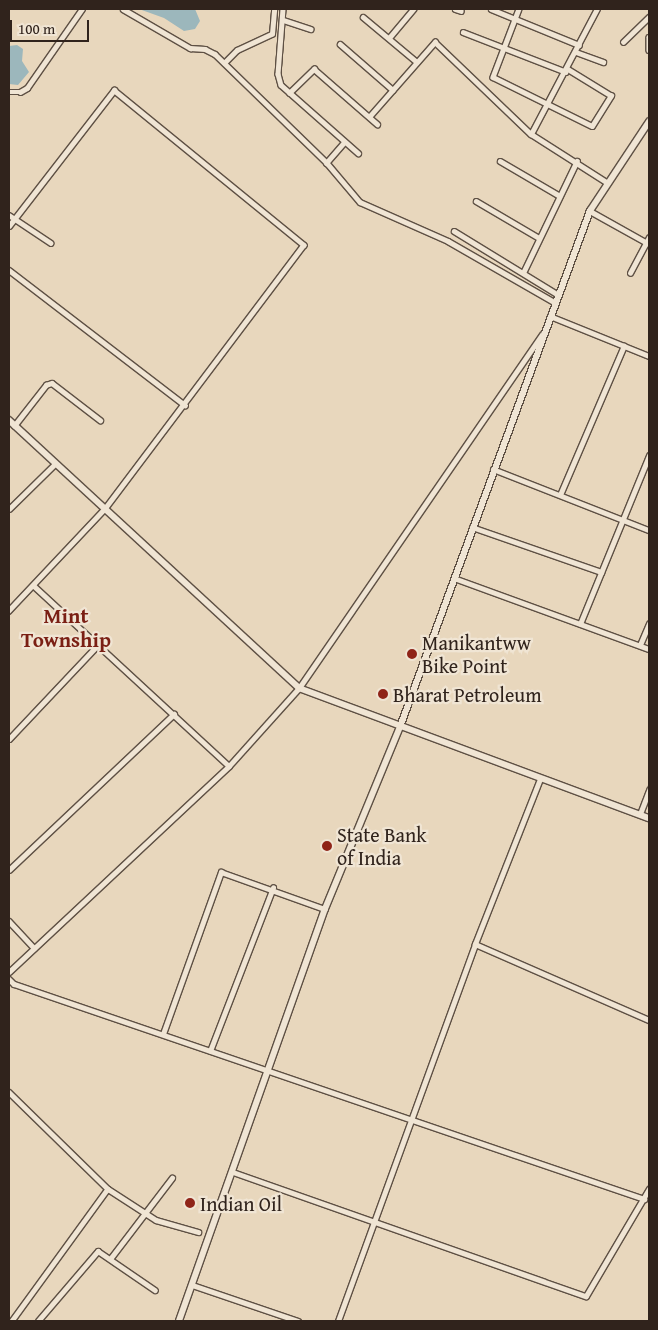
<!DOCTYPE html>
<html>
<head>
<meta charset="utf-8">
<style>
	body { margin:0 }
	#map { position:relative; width:658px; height:1330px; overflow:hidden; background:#e8d7bd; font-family:"Gentium Book Plus",serif }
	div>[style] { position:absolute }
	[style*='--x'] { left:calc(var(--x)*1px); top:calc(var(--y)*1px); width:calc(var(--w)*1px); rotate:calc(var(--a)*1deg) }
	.water>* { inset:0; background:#9cb7bc }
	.roads { filter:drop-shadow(1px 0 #5e5044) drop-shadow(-1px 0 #5e5044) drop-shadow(0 1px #5e5044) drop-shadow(0 -1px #5e5044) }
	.minor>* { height:4.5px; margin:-2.25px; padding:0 2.25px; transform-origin:2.25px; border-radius:2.25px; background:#f0e5d4 }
	.tertiary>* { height:5.5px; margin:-2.75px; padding:0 2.75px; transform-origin:2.75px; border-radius:2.75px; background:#f0e5d4 }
	.dots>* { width:14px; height:14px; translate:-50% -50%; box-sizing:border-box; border:2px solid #f0e5d4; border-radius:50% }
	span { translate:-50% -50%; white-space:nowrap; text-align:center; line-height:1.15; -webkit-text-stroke:4.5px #f0e5d4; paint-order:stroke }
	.poi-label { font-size:20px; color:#30231c }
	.left { translate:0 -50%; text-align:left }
	.neighbourhood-label { font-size:21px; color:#7a1f14; font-weight:700 }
	.frame { position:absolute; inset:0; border:10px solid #30231c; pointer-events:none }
	.scale { position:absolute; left:10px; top:20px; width:79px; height:22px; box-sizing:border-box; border:2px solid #30231c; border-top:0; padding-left:6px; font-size:15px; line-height:18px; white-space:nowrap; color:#30231c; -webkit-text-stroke:4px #f0e5d4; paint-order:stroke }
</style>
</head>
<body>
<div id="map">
	<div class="water">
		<div style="clip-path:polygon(139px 9px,195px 9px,200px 21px,195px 29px,184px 31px,164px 18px)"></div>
		<div style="clip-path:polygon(17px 45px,23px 49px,22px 61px,29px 72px,18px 85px,9px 84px,9px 46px)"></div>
	</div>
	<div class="roads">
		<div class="minor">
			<div style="--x:123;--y:9;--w:78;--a:30.2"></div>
			<div style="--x:190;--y:48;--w:15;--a:4"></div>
			<div style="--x:205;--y:49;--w:11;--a:27"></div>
			<div style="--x:215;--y:54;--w:156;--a:44.2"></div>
			<div style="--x:283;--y:9;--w:65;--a:94.4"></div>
			<div style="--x:278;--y:74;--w:11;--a:75"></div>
			<div style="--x:281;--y:85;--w:103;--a:41.4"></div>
			<div style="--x:455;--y:9;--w:6;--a:18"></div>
			<div style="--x:491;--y:9;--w:95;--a:22.2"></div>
			<div style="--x:519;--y:9;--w:73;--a:110.9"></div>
			<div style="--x:493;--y:77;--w:110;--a:26.3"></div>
			<div style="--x:592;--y:126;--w:36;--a:-58"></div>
			<div style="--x:611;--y:96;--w:52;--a:-148.5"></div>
			<div style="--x:363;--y:17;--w:70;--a:39.8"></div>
			<div style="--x:283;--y:20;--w:29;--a:18"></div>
			<div style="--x:463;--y:32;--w:110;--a:21.2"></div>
			<div style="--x:649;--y:37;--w:13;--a:90"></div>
			<div style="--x:389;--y:38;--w:38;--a:-50"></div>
			<div style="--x:623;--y:42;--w:36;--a:-44"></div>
			<div style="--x:340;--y:44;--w:70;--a:41"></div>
			<div style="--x:576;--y:52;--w:29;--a:20"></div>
			<div style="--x:224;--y:63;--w:18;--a:-45"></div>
			<div style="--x:237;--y:50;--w:38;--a:-25"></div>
			<div style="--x:272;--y:34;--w:25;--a:-85"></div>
			<div style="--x:9;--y:92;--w:11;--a:0"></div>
			<div style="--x:20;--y:92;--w:8;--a:-30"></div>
			<div style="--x:27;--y:88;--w:96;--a:-55.2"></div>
			<div style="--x:289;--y:93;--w:35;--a:-44"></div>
			<div style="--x:314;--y:69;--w:84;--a:41.1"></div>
			<div style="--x:369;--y:117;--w:100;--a:-48.7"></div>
			<div style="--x:435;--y:42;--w:133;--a:43.8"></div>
			<div style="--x:531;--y:134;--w:91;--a:32.5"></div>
			<div style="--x:531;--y:134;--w:141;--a:-62.2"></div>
			<div style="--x:345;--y:142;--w:28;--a:131"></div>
			<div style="--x:327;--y:163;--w:51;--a:49.8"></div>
			<div style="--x:360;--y:202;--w:96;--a:23.9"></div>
			<div style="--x:448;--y:241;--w:122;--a:29.9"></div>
			<div style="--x:500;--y:161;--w:69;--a:30.3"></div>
			<div style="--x:476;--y:201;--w:73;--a:30.4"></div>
			<div style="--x:590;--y:211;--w:68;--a:29.2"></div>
			<div style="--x:9;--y:215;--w:50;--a:33.7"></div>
			<div style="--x:9;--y:226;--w:172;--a:-52.3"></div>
			<div style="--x:114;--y:90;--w:245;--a:39.2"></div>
			<div style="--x:304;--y:245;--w:331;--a:127"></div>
			<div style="--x:105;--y:509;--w:140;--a:133.3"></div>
			<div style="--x:454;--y:231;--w:121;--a:31.5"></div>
			<div style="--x:9;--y:270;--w:222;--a:37.5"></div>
			<div style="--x:523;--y:273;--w:124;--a:-64.3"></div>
			<div style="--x:630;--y:273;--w:40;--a:-62"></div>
			<div style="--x:550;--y:316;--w:107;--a:22"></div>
			<div style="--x:14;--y:426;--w:52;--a:-52"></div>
			<div style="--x:46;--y:385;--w:6;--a:-18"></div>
			<div style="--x:52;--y:383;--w:61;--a:37.6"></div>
			<div style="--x:493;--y:469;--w:168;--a:21.4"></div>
			<div style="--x:560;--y:495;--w:162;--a:-66.8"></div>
			<div style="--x:9;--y:509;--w:64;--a:-44.4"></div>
			<div style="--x:472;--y:527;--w:137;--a:19.2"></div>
			<div style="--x:454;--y:578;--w:208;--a:20"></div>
			<div style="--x:34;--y:586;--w:265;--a:42.7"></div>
			<div style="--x:580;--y:624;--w:182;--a:-67.7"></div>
			<div style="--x:640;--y:645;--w:23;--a:-67"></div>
			<div style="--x:9;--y:739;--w:129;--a:-46.6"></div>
			<div style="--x:640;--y:814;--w:26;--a:-69"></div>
			<div style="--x:9;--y:870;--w:227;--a:-43.4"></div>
			<div style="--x:9;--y:921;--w:37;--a:47"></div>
			<div style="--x:475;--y:944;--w:190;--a:23.6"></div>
			<div style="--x:9;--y:972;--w:301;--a:-43.1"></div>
			<div style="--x:229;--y:766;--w:105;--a:-48.1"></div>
			<div style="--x:299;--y:688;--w:429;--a:-55.5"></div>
			<div style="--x:9;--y:979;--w:7;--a:45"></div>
			<div style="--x:14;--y:984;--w:666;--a:18.84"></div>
			<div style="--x:163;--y:1034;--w:172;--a:-70.3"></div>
			<div style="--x:221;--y:872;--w:110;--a:19.6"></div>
			<div style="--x:210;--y:1051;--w:175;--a:-68.9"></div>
			<div style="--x:9;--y:1092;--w:139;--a:44.4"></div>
			<div style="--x:108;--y:1189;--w:163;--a:126"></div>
			<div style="--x:233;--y:1172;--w:374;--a:19.4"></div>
			<div style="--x:586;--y:1296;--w:124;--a:-59.5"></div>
			<div style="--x:108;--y:1189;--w:57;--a:32.9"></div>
			<div style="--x:156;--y:1220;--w:44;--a:15.9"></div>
			<div style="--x:110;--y:1259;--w:102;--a:-52.6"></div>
			<div style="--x:192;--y:1285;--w:112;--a:18.8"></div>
			<div style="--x:38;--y:1321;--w:92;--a:-49.4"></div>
			<div style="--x:98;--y:1251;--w:69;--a:34.4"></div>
			<div style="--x:338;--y:1321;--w:401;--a:-70"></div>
			<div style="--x:475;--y:944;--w:177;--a:-68.5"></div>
		</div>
		<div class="tertiary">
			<div style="--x:9;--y:420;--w:395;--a:42.7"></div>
			<div style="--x:299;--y:688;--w:373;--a:20.4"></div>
			<div style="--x:179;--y:1321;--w:437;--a:-70.5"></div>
			<div style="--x:325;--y:909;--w:197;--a:-67.6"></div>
			<div style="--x:400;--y:727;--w:550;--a:-69.79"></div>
			<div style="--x:590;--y:211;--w:107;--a:-56.5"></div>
		</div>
	</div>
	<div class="dots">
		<div style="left:412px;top:654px;background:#8f2418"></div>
		<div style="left:383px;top:694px;background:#8f2418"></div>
		<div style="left:327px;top:846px;background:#8f2418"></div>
		<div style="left:190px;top:1203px;background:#8f2418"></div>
	</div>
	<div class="poi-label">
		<span class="left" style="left:422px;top:654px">Manikantww<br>Bike Point</span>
		<span class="left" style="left:393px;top:694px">Bharat Petroleum</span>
		<span class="left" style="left:337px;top:846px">State Bank<br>of India</span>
		<span class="left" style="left:200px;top:1203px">Indian Oil</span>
	</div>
	<div class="neighbourhood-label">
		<span style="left:66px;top:628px">Mint<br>Township</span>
	</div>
	<div class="frame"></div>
	<div class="scale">100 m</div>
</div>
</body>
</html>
